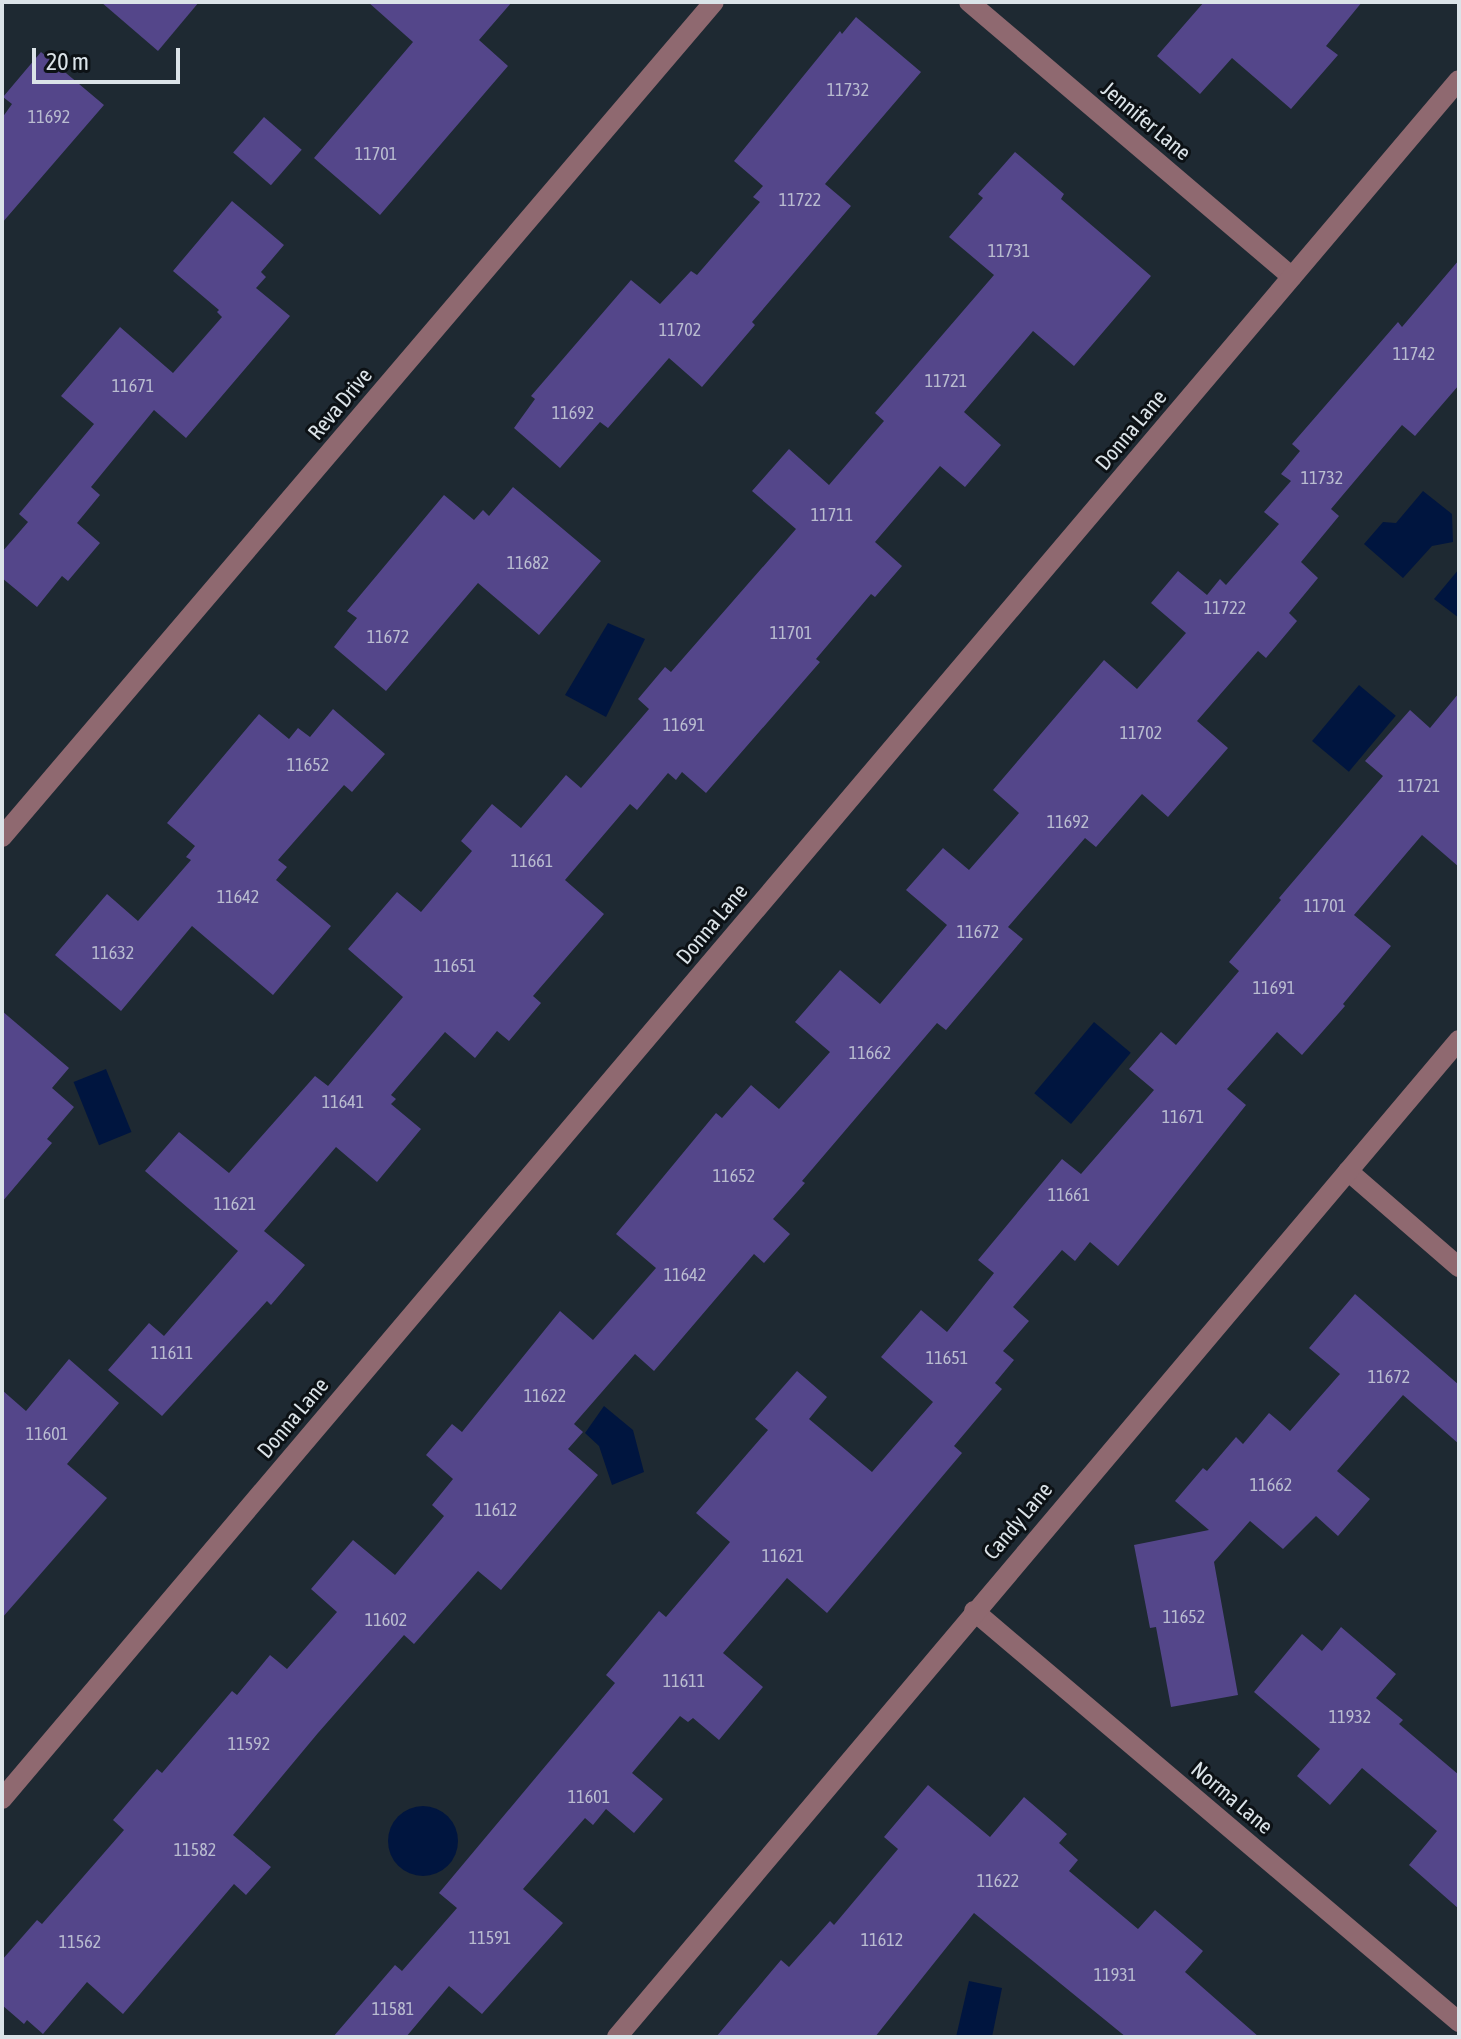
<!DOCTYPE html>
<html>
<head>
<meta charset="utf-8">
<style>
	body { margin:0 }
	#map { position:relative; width:1461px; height:2039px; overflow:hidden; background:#1e2932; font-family:"Asap Condensed",sans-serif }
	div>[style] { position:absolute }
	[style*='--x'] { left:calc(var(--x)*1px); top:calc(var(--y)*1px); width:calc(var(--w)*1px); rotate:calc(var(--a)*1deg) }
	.water>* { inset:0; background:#00153f; transform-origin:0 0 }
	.round { border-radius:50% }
	.building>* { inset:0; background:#54468a; transform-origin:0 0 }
	.minor>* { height:20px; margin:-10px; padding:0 10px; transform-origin:10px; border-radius:10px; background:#8f6970 }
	span { translate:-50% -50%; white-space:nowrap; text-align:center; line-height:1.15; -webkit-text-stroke:6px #0c1115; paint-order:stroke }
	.number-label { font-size:18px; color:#b9bcd0 }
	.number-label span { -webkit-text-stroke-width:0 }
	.street-label { font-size:22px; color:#dbe3e8 }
	.frame { position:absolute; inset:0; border:4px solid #dbe3e8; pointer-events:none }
	.scale { position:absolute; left:32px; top:48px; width:148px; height:36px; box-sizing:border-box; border:4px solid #dbe3e8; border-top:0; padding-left:10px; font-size:24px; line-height:28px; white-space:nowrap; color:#dbe3e8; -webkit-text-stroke:6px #0c1115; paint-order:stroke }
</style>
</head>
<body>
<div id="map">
	<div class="water">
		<div style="clip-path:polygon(1423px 491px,1452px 514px,1453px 542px,1432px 546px,1403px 578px,1364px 544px,1383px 522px,1396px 523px)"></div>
		<div style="clip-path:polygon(1459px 569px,1459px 618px,1434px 599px)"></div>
		<div style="clip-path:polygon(608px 623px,645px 639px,606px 717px,565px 695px)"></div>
		<div style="left:1359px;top:685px;width:48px;height:73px;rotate:40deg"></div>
		<div style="left:1094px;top:1022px;width:48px;height:93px;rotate:40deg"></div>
		<div style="left:106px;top:1069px;width:68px;height:35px;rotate:68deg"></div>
		<div style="clip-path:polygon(604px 1406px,633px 1430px,644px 1472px,612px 1485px,599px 1446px,585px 1433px)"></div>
		<div class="round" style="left:388px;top:1806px;width:70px;height:70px"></div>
		<div style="clip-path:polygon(969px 1981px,1002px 1988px,992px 2037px,956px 2037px)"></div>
	</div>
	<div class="building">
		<div style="clip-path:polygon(101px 2px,199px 2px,158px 51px)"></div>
		<div style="clip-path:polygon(368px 2px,512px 2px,479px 40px,508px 66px,380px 215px,314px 158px,413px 42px)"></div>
		<div style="clip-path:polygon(1204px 2px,1362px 2px,1326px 46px,1338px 55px,1291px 109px,1232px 58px,1200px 94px,1157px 56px)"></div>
		<div style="clip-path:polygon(856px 17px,921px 72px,825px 184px,851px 206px,752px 322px,755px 325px,702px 387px,669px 358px,608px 428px,600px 422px,560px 468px,514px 428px,535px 399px,531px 396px,631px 280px,660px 304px,691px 271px,697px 275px,760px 202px,753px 197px,763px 186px,734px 161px,840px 31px,842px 34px)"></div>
		<div style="clip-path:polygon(41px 52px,104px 105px,2px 223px,2px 118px,12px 104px,3px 97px)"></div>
		<div style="left:264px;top:117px;width:50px;height:47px;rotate:41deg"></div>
		<div style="clip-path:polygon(1015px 152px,1064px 194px,1061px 199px,1151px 276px,1074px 366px,1033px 331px,964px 412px,1001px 445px,965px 487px,940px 466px,875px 542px,902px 566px,875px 597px,871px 594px,816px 659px,820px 662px,706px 793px,682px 772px,676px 780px,668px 773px,637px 810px,630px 804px,565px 880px,604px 914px,533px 996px,541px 1003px,509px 1041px,497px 1031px,475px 1058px,445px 1032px,391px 1095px,396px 1099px,391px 1104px,421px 1129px,377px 1182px,336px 1147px,264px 1231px,305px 1265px,271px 1305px,267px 1301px,162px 1416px,108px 1370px,149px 1323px,164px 1336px,238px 1251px,145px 1171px,179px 1132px,229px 1173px,315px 1076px,328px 1086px,403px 997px,348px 949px,397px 892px,421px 912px,472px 851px,461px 841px,492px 804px,521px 828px,566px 775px,581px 788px,649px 709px,638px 699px,665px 667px,671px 672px,796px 529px,752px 491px,789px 449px,829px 485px,884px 421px,875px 413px,994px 275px,949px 237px,983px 198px,978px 194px)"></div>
		<div style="clip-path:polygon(232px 201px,284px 245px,261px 272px,266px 277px,256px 288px,290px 316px,186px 438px,154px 410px,91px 487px,100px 495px,77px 523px,100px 543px,68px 581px,62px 576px,37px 607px,2px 578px,2px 552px,28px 522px,19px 514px,94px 424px,61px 396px,120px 327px,173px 373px,222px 317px,217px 312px,219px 310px,173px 271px)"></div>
		<div style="clip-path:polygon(1459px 260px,1459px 385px,1415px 436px,1402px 425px,1331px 509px,1339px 516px,1301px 562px,1318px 578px,1289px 613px,1297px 621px,1266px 658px,1258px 651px,1197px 721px,1228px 748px,1168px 817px,1142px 794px,1096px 847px,1085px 838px,1008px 927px,1023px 939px,946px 1030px,937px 1023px,802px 1181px,805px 1183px,773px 1219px,790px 1234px,764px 1263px,754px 1254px,654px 1371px,635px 1354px,574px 1424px,583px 1432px,568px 1449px,598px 1475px,501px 1590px,478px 1571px,414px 1644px,404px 1635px,318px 1733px,233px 1835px,271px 1867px,246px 1895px,234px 1884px,123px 2014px,87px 1982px,43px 2034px,27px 2020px,24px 2024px,2px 2005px,2px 1960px,37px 1920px,42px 1924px,124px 1830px,113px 1820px,157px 1769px,162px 1773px,232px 1691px,237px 1695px,270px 1655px,287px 1669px,337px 1612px,311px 1589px,353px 1540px,395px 1575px,444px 1516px,432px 1505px,453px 1479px,426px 1455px,452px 1424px,462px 1432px,560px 1311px,593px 1340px,656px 1268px,616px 1234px,716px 1113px,722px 1118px,751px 1085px,779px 1109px,830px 1052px,795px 1022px,840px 970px,880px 1004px,947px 925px,906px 890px,943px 848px,969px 870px,1019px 813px,993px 790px,1104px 660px,1137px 689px,1186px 633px,1151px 603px,1178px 571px,1207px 595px,1220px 579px,1226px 585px,1279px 524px,1264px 512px,1291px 481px,1281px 474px,1300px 451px,1292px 444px,1398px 322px,1402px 327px)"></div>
		<div style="clip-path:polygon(513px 487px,601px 561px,539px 635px,478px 583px,386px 691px,334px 647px,357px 618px,347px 611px,444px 495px,474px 520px,483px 510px,489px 516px)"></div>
		<div style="clip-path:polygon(1459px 693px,1459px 867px,1422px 835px,1354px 915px,1391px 946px,1343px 1004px,1345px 1006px,1302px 1055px,1277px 1032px,1227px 1089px,1246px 1105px,1118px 1266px,1090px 1242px,1075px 1261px,1062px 1250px,1013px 1307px,1029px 1321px,1003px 1351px,1014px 1360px,995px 1383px,1002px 1389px,954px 1446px,962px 1453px,827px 1613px,787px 1578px,723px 1653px,763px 1687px,719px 1740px,693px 1718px,688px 1722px,680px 1716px,632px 1773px,663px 1799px,634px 1833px,606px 1809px,593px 1825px,585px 1818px,523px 1889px,563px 1923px,482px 2014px,449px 1986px,406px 2037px,333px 2037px,395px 1965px,402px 1971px,457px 1908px,439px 1893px,615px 1683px,606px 1675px,659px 1611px,666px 1617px,730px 1542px,696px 1513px,768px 1430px,755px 1419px,797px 1371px,827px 1397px,809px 1419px,872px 1472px,933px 1402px,881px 1357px,921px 1310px,947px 1332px,994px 1273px,978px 1260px,1062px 1159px,1081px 1174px,1154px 1090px,1129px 1069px,1161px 1032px,1176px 1045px,1239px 971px,1229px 962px,1281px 900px,1279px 898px,1383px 776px,1365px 761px,1410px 710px,1430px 728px)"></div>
		<div style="clip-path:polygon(333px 709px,385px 754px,352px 792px,344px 785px,278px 860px,287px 867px,276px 880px,331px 926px,273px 995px,192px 926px,121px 1011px,55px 955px,107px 894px,138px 921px,191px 860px,186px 857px,195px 846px,167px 823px,259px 714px,289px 739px,298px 728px,310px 737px)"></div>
		<div style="clip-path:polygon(2px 1011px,69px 1068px,52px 1088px,74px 1107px,47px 1139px,52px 1143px,2px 1202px)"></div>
		<div style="clip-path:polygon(1355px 1294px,1459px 1385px,1459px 1444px,1403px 1395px,1337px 1471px,1370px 1499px,1338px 1536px,1316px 1516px,1283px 1549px,1250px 1521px,1214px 1562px,1238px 1695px,1171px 1707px,1156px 1627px,1150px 1628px,1134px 1545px,1209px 1530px,1175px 1501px,1203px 1468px,1207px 1471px,1236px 1437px,1243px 1444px,1269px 1413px,1290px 1431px,1340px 1374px,1309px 1348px)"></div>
		<div style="clip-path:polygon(69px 1359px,119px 1403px,67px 1464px,107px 1498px,2px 1618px,2px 1390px,26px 1411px)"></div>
		<div style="clip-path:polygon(1341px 1627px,1396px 1674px,1376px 1698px,1403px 1720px,1399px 1724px,1459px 1775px,1459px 1909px,1409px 1865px,1437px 1831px,1362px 1768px,1330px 1805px,1297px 1776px,1320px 1749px,1254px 1692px,1302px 1634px,1322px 1651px)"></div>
		<div style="clip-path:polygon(928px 1785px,990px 1837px,1024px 1797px,1067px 1834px,1059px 1843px,1078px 1860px,1069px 1871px,1138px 1929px,1155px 1910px,1203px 1951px,1185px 1972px,1259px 2037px,1126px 2037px,974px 1913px,875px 2037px,716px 2037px,781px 1960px,789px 1967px,830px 1921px,834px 1925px,898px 1849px,884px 1837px)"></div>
	</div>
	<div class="minor">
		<div style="--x:969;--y:2;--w:424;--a:40.4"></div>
		<div style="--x:2;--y:837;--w:1097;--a:-49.55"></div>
		<div style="--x:1348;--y:1171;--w:147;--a:40.9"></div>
		<div style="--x:974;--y:1611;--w:636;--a:40.28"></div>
		<div style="--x:2;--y:1799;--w:2253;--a:-49.72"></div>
		<div style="--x:617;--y:2037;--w:1305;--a:-49.82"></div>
	</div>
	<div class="number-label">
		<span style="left:848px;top:90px">11732</span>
		<span style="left:49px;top:117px">11692</span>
		<span style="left:376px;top:154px">11701</span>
		<span style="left:800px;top:200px">11722</span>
		<span style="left:1009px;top:251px">11731</span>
		<span style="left:680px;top:330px">11702</span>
		<span style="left:1414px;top:354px">11742</span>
		<span style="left:946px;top:381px">11721</span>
		<span style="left:133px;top:386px">11671</span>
		<span style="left:573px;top:413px">11692</span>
		<span style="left:1322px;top:478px">11732</span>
		<span style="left:832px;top:515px">11711</span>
		<span style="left:528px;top:563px">11682</span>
		<span style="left:1225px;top:608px">11722</span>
		<span style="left:791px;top:633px">11701</span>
		<span style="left:388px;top:637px">11672</span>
		<span style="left:684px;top:725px">11691</span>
		<span style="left:1141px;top:733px">11702</span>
		<span style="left:308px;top:765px">11652</span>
		<span style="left:1419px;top:786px">11721</span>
		<span style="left:1068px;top:822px">11692</span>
		<span style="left:532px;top:861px">11661</span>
		<span style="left:238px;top:897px">11642</span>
		<span style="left:1325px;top:906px">11701</span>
		<span style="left:978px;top:932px">11672</span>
		<span style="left:113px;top:953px">11632</span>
		<span style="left:455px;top:966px">11651</span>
		<span style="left:1274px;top:988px">11691</span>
		<span style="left:870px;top:1053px">11662</span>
		<span style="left:343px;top:1102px">11641</span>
		<span style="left:1183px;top:1117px">11671</span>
		<span style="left:734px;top:1176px">11652</span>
		<span style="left:1069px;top:1195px">11661</span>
		<span style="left:235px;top:1204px">11621</span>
		<span style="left:685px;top:1275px">11642</span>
		<span style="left:172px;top:1353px">11611</span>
		<span style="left:947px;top:1358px">11651</span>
		<span style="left:1389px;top:1377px">11672</span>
		<span style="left:545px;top:1396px">11622</span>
		<span style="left:47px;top:1434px">11601</span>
		<span style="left:1271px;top:1485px">11662</span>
		<span style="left:496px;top:1510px">11612</span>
		<span style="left:783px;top:1556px">11621</span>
		<span style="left:1184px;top:1617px">11652</span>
		<span style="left:386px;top:1620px">11602</span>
		<span style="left:684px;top:1681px">11611</span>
		<span style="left:1350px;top:1717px">11932</span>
		<span style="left:249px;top:1744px">11592</span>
		<span style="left:589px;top:1797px">11601</span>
		<span style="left:195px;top:1850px">11582</span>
		<span style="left:998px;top:1881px">11622</span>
		<span style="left:490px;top:1938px">11591</span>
		<span style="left:882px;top:1940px">11612</span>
		<span style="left:80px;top:1942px">11562</span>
		<span style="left:1115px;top:1975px">11931</span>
		<span style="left:393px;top:2009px">11581</span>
	</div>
	<div class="street-label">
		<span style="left:1146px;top:121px;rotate:40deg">Jennifer Lane</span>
		<span style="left:340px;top:404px;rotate:-50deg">Reva Drive</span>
		<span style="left:1131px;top:430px;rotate:-50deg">Donna Lane</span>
		<span style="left:712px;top:924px;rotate:-50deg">Donna Lane</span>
		<span style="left:293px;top:1418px;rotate:-50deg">Donna Lane</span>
		<span style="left:1018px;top:1521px;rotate:-50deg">Candy Lane</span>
		<span style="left:1232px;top:1798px;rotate:40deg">Norma Lane</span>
	</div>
	<div class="frame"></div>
	<div class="scale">20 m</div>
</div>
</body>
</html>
